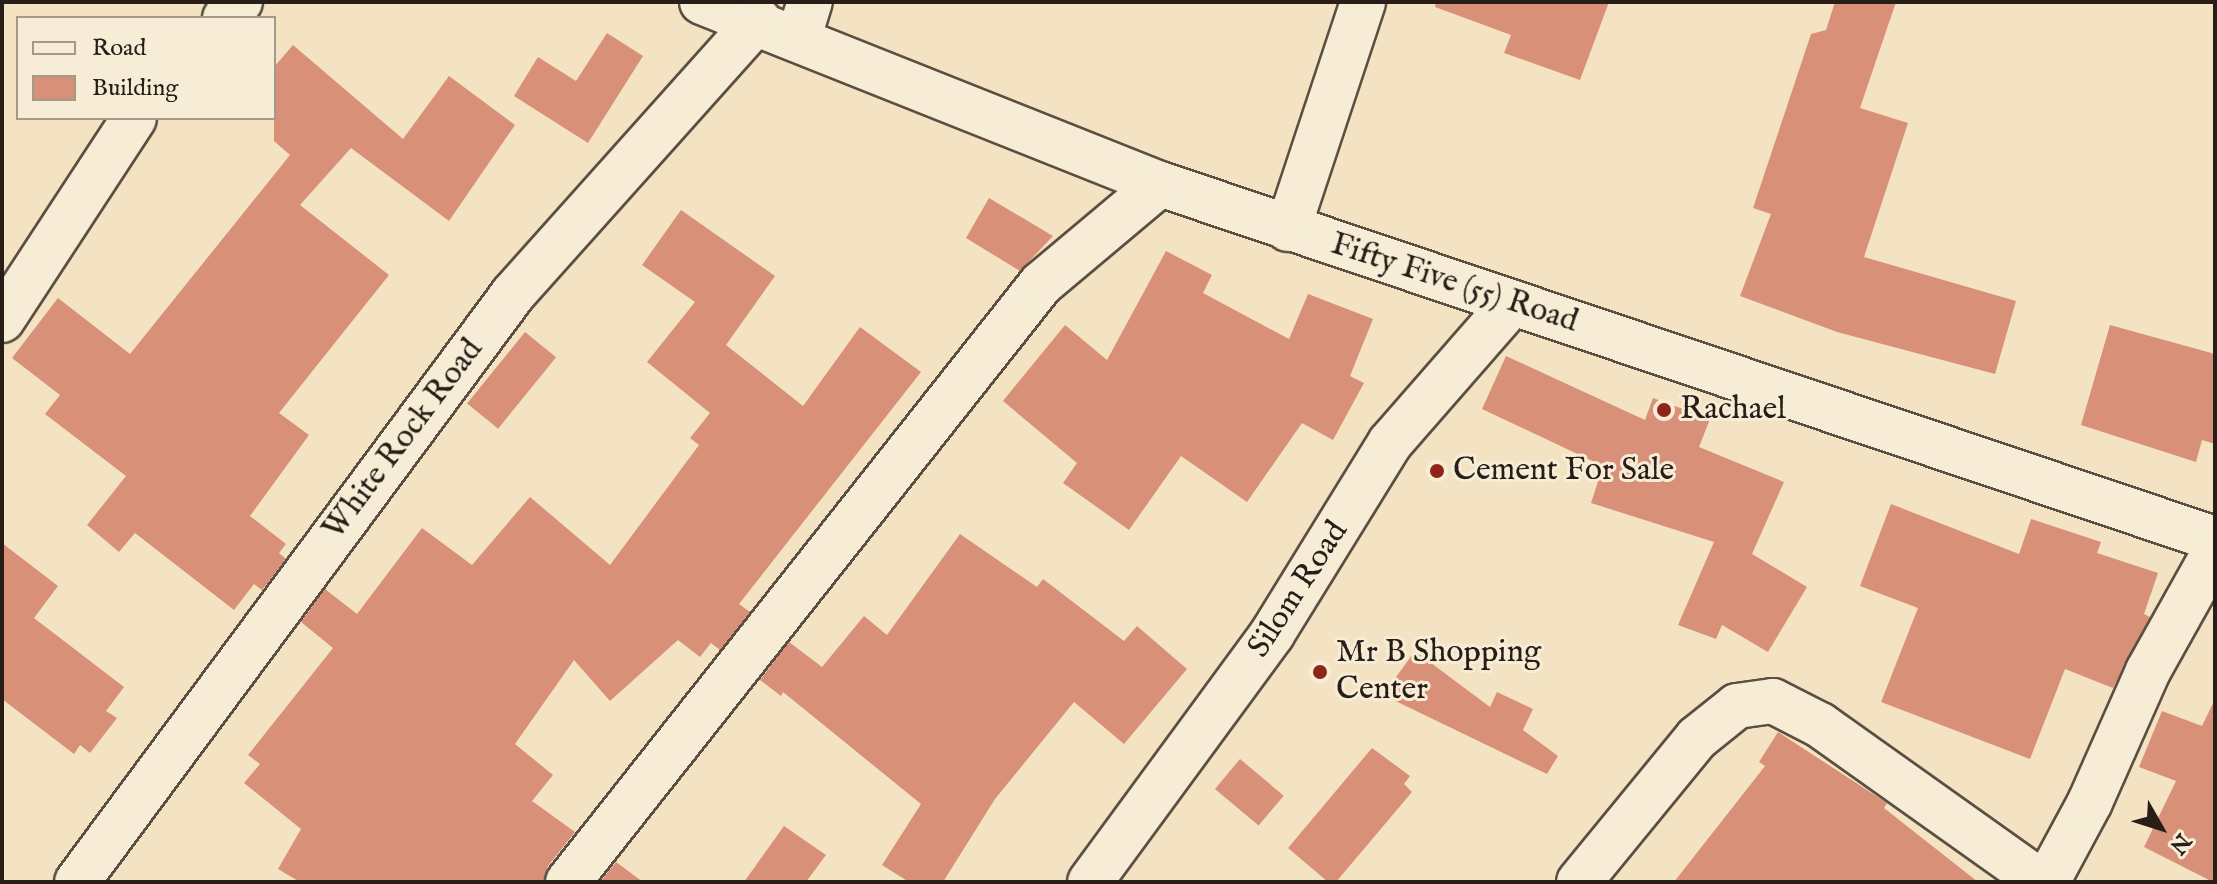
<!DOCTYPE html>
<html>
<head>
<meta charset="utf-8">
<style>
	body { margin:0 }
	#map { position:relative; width:2217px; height:884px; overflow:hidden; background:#f3e3c2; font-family:"IM FELL English",serif }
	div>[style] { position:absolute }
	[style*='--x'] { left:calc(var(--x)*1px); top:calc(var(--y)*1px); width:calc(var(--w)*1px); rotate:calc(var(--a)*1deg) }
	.building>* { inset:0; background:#d99079; transform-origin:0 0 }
	.roads { filter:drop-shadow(2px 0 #5c4e42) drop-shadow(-2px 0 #5c4e42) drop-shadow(0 2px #5c4e42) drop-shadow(0 -2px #5c4e42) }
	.minor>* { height:44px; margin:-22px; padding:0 22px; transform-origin:22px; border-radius:22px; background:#f7edd7 }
	.dots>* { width:22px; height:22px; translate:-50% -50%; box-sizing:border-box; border:4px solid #f7edd7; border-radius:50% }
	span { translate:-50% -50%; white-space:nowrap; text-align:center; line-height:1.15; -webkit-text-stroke:6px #f7edd7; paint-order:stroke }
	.street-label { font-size:32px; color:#291d17 }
	.poi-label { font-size:32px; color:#291d17 }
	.left { translate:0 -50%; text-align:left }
	.frame { position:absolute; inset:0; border:4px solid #291d17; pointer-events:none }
	.legend { position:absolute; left:16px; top:16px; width:260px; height:104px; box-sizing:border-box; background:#f7edd7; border:2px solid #a59a8a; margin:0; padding:10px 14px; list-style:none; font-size:24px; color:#291d17 }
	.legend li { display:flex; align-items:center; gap:16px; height:40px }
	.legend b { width:40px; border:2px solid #a59a8a }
	.north { position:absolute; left:2121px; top:788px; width:80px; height:80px; -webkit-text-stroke:6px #f7edd7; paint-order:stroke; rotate:129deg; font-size:22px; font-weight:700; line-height:32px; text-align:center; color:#291d17 }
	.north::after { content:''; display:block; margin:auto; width:28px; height:36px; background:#291d17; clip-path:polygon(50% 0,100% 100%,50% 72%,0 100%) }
</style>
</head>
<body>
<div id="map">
	<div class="building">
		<div style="clip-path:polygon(1436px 2px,1609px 2px,1580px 80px,1504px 53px,1511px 35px,1435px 7px)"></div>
		<div style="clip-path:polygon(1835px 2px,1896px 2px,1860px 108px,1908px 123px,1864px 257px,2016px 301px,1995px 374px,1837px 332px,1740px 296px,1771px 214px,1753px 208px,1811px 34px,1826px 30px)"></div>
		<div style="clip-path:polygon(607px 33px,643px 56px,588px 143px,514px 96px,538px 57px,576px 81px)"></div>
		<div style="clip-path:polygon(293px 45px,403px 139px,449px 76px,515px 125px,449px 221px,351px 148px,300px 205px,389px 275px,279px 413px,309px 435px,250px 516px,286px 544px,279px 553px,286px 559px,262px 590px,254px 584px,234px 610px,135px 533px,119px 552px,87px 525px,126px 476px,45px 414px,60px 395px,12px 358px,58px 298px,130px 354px,290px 155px,274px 141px,274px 67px)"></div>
		<div style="clip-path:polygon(989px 198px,1053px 236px,1020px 271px,966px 238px)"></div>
		<div style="clip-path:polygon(681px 210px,775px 276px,726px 345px,803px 406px,860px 327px,921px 372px,739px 604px,750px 612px,720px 650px,711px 643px,700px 657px,678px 640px,610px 701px,574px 660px,515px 744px,553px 775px,532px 801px,575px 832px,548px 866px,544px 882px,300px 882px,278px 869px,301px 829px,244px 783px,260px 764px,248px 755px,333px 648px,301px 622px,325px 589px,357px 614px,422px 528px,472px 565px,530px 497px,610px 565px,699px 445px,690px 438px,710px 413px,647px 362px,695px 302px,642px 265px)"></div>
		<div style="clip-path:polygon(1166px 251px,1212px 275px,1203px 293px,1289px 339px,1308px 294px,1373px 319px,1350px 376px,1364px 383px,1333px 440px,1302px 423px,1247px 502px,1181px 456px,1129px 530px,1063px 483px,1077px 463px,1003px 401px,1065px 325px,1107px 360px)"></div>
		<div style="clip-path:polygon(2110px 325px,2215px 354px,2215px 444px,2202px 440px,2196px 462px,2081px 425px)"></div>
		<div style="left:525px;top:332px;width:40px;height:92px;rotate:39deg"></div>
		<div style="clip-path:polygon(1506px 356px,1645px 420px,1653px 398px,1710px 419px,1699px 447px,1784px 482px,1752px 554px,1807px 587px,1768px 652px,1722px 625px,1716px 639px,1678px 625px,1714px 542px,1591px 503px,1603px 466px,1482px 409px)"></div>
		<div style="clip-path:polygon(1891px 504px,2019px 554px,2031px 519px,2101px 542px,2097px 553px,2158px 573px,2144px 614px,2150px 617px,2113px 688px,2065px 669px,2030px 759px,1881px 702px,1918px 608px,1860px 586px)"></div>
		<div style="clip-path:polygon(960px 534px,1037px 587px,1043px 579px,1124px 641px,1137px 626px,1187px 669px,1124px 744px,1074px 702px,995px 799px,943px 882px,909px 882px,882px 865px,921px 804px,783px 692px,781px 696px,760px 680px,789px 642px,822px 667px,864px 616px,887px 635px)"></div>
		<div style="clip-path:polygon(2px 543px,58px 586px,34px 618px,124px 687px,106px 711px,117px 718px,90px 753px,80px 745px,74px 754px,2px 699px)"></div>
		<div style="clip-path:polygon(1415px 651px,1490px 707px,1497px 692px,1533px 709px,1523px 730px,1558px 756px,1547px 774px,1383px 695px)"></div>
		<div style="clip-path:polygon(2215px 699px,2215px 882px,2213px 882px,2144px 847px,2176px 781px,2139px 767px,2162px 711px,2202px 726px)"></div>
		<div style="clip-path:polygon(1778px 732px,1887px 803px,1884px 808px,1978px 882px,1674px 882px,1765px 766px,1759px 762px)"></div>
		<div style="clip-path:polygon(1372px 748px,1410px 776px,1404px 784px,1412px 792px,1336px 882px,1328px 882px,1288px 848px)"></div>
		<div style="left:1240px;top:759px;width:57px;height:39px;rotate:40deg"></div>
		<div style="clip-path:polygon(784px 826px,826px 855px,806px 882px,744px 882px)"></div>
		<div style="clip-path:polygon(616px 862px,643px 882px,600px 882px)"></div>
	</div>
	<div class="roads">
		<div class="minor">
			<div style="--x:702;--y:2;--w:493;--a:21.7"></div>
			<div style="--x:1160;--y:184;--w:1113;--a:18.6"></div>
			<div style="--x:225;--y:18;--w:22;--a:-47"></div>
			<div style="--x:799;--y:37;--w:37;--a:-73"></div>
			<div style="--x:1288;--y:229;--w:239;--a:-71.7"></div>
			<div style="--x:2;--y:320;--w:241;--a:-56.8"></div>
			<div style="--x:77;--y:882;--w:732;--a:-53.44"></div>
			<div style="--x:513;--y:294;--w:368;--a:-48.2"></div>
			<div style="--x:568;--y:882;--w:762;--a:-51.66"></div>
			<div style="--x:1041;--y:284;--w:155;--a:-40"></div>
			<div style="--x:1090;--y:882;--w:308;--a:-53.7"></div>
			<div style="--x:1272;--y:634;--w:225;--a:-58.3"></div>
			<div style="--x:1390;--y:443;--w:186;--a:-48.9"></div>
			<div style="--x:1579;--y:882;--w:186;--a:-50.7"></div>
			<div style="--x:1697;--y:738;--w:51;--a:-38.7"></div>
			<div style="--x:1737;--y:706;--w:36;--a:-8"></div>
			<div style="--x:1773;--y:701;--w:53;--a:27.1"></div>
			<div style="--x:1820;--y:725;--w:271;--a:35.4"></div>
			<div style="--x:2047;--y:882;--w:91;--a:-61.7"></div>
			<div style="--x:2090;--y:802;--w:143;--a:-66.1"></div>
			<div style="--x:2148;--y:671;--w:137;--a:-60.8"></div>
		</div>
	</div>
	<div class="dots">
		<div style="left:1664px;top:410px;background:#8f2418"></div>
		<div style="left:1437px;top:471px;background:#8f2418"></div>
		<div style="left:1320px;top:672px;background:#8f2418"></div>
	</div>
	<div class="street-label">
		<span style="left:1454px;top:284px;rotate:18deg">Fifty Five (55) Road</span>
		<span style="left:404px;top:440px;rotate:-53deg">White Rock Road</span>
		<span style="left:1299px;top:590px;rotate:-57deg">Silom Road</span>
	</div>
	<div class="poi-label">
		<span class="left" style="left:1680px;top:410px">Rachael</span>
		<span class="left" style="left:1453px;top:471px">Cement For Sale</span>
		<span class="left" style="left:1336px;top:672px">Mr B Shopping<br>Center</span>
	</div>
	<div class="frame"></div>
	<ul class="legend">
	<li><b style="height:10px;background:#f7edd7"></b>Road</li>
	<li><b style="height:22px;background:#d99079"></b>Building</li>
	</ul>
	<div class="north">N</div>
</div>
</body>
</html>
